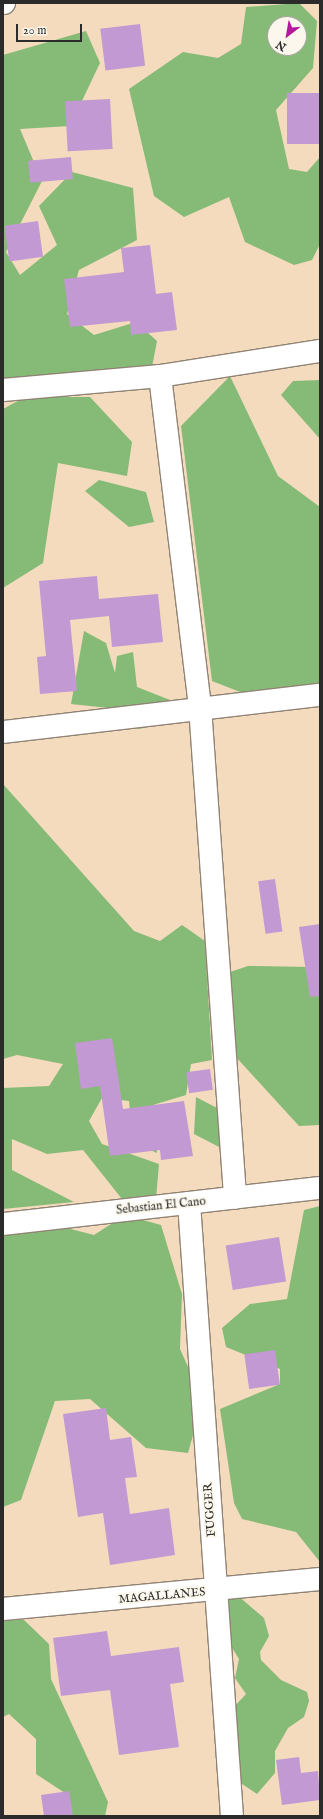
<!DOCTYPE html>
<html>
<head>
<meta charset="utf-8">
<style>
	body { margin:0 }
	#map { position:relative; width:323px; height:1819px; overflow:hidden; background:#f4dbbe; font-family:"IM FELL English",serif }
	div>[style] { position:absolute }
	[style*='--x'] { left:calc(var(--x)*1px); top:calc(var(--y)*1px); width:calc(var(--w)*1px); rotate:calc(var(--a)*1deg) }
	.forest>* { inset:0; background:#85bb76 }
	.building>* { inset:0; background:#c299d2; transform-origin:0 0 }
	.roads { filter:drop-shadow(1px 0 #908374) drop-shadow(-1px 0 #908374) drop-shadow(0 1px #908374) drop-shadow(0 -1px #908374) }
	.street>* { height:22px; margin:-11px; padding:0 11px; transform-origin:11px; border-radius:11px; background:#fff }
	span { translate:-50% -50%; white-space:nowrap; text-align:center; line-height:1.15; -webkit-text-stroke:4px #fbf7ec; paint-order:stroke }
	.street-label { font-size:12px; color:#2b2b2b }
	.frame { position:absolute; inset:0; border:4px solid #2b2b2b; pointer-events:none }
	.north { position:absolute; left:267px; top:16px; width:40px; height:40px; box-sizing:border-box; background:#fbf7ec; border:1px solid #a8a59f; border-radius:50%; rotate:211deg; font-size:11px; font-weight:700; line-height:16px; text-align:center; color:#2b2b2b }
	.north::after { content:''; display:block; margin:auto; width:14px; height:18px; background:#b5179e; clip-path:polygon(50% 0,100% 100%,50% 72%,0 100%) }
	.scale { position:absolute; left:16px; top:24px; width:66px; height:18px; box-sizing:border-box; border:2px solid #2b2b2b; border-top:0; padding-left:5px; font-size:12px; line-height:14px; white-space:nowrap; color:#2b2b2b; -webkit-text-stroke:3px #fbf7ec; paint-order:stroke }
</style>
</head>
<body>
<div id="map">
	<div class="forest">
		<div style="clip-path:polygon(evenodd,299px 3px,317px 21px,313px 68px,276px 110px,289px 169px,307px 172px,320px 157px,320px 244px,312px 260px,294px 265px,245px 242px,229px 197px,184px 217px,154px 196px,129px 89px,183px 52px,218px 58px,241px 44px,246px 7px,299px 3px,275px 24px,299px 24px,299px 48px,275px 48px,275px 24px)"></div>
		<div style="clip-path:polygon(86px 31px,100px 63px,70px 126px,20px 129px,42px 181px,6px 252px,20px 275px,57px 245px,39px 206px,72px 172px,133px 188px,137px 240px,79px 270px,67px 314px,94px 335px,136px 322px,157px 341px,152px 367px,3px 388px,3px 55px)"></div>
		<div style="clip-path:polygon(230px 376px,278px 476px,320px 507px,320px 703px,283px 709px,212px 681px,181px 426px)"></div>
		<div style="clip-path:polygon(320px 380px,320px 439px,281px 395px,293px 381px)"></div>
		<div style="clip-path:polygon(25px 397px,90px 397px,132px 442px,127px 476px,58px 463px,43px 563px,3px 588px,3px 409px)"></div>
		<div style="clip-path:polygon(99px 480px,146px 492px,154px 522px,129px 527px,85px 491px)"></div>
		<div style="clip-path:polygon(84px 631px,106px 643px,115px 673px,117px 656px,133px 652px,137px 687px,170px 700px,167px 723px,139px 729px,118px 709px,71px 704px)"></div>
		<div style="clip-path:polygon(3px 784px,134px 931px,160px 941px,182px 925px,205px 941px,212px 1060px,191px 1064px,186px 1095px,153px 1105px,157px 1153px,133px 1142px,129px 1101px,102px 1098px,89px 1121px,102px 1144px,159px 1164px,156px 1199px,130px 1209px,83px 1150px,47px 1154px,12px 1139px,12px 1170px,74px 1202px,3px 1209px,3px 1088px,49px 1086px,63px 1064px,17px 1055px,3px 1059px)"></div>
		<div style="clip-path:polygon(248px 966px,313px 967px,320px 973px,320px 1125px,299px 1126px,235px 1056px,221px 975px)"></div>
		<div style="clip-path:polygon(196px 1097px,236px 1118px,223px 1149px,194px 1134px)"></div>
		<div style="clip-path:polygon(320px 1206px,320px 1562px,296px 1532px,242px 1519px,234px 1503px,220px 1409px,280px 1384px,280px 1369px,226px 1347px,222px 1328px,250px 1304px,287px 1299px,304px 1210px)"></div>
		<div style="clip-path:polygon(125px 1215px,161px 1225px,182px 1294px,180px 1349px,203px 1400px,188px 1453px,146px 1448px,90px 1399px,55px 1401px,21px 1500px,3px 1507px,3px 1226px,20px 1216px,94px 1235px)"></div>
		<div style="clip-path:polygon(237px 1595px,264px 1618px,269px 1636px,260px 1652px,261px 1660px,281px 1680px,307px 1692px,309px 1701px,304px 1717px,288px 1728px,275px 1751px,275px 1773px,257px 1794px,239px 1782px,234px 1707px,246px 1694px,235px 1678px,239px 1659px,224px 1635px,227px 1598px)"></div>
		<div style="clip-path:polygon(3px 1620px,24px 1620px,49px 1644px,51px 1679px,108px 1802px,105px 1816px,72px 1816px,68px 1795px,36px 1774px,36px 1739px,9px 1714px,3px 1717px)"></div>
	</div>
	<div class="building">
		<div style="left:140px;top:24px;width:42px;height:40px;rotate:83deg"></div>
		<div style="left:287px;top:93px;width:33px;height:51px"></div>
		<div style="left:110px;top:99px;width:50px;height:45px;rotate:87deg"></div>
		<div style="left:71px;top:157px;width:22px;height:43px;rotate:85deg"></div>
		<div style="left:38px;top:221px;width:36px;height:34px;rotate:82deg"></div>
		<div style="clip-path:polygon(150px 245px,156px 294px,172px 292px,177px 330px,131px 335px,130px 321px,70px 327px,64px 279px,124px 272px,121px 248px)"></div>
		<div style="clip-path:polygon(97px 576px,99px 599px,158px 594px,163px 642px,112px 647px,109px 616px,70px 620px,77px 691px,40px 694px,37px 657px,46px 656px,39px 581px)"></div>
		<div style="left:275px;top:879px;width:53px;height:17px;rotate:82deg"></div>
		<div style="clip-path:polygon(320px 924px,320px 996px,310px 997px,299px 927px)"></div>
		<div style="clip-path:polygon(112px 1038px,123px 1109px,184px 1101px,193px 1156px,161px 1160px,160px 1150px,110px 1156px,100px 1086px,81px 1089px,75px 1043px)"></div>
		<div style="left:210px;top:1069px;width:21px;height:24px;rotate:82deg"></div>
		<div style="left:279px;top:1237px;width:45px;height:54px;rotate:81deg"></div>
		<div style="left:275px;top:1350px;width:35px;height:31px;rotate:82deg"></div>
		<div style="clip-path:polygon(106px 1408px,110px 1440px,131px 1437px,137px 1477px,125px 1478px,130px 1514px,169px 1508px,175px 1555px,110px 1565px,103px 1513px,78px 1517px,63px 1414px)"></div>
		<div style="clip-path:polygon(107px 1631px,111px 1656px,179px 1647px,184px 1682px,170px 1684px,179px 1747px,119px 1755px,110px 1690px,61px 1696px,53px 1638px)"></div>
		<div style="clip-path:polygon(299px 1757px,301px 1773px,318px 1771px,320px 1800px,282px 1805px,276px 1760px)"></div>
		<div style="clip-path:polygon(69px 1791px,73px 1816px,44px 1816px,41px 1795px)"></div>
	</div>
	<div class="roads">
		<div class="street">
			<div style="--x:3;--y:3;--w:1;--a:0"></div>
			<div style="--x:160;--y:376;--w:333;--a:83.1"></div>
			<div style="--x:200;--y:707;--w:492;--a:85.9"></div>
			<div style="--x:3;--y:390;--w:158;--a:-5.1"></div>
			<div style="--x:160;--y:376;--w:162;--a:-8.9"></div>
			<div style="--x:3;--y:732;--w:319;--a:-6.7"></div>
			<div style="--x:189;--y:1203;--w:615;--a:85.99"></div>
			<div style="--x:3;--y:1224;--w:319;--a:-6.5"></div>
			<div style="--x:3;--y:1609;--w:318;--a:-5.4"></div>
		</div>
	</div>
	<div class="street-label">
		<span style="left:161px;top:1206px;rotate:-6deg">Sebastian El Cano</span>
		<span style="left:210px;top:1510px;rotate:-94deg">FUGGER</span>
		<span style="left:162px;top:1596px;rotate:-5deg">MAGALLANES</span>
	</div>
	<div class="frame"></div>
	<div class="north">N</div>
	<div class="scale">20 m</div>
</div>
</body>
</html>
